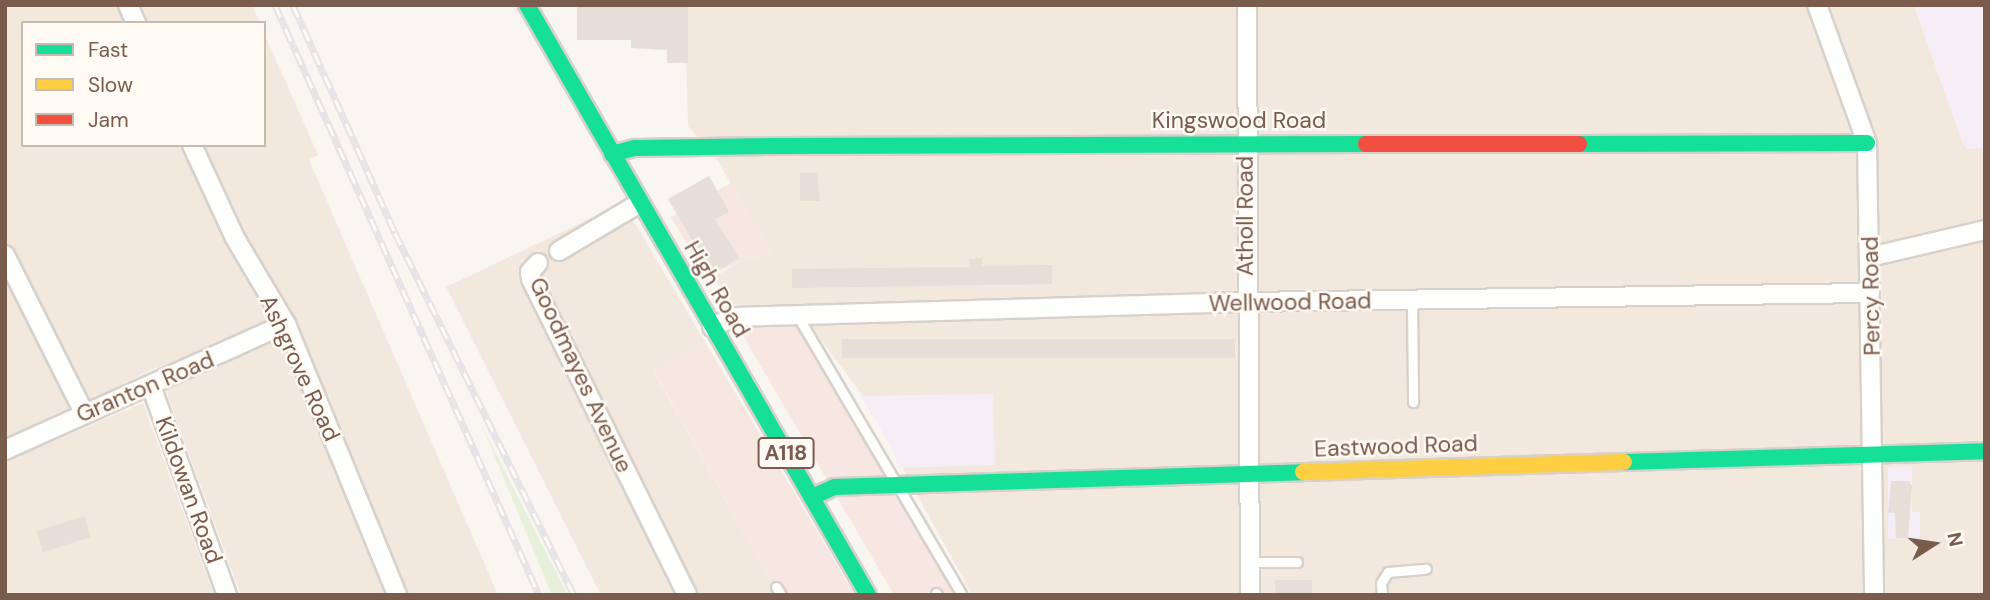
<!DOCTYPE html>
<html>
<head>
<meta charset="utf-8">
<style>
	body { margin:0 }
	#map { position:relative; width:1990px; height:600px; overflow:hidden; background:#f9f5f0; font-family:"DM Sans",sans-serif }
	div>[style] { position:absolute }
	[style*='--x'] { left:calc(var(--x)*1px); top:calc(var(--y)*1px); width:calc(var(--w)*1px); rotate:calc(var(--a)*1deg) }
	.residential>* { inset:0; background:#f2e8de }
	.commercial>* { inset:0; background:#f6e8e1 }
	.education>* { inset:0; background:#f6eef6 }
	.green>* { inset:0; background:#e7f0db }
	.building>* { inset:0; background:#e6ded7; transform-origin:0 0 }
	.roads { filter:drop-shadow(2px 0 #d7d1cb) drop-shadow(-2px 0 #d7d1cb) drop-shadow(0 2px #d7d1cb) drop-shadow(0 -2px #d7d1cb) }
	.lane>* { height:9px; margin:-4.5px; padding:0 4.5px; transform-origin:4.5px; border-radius:4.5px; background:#fefefd }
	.street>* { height:18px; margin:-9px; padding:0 9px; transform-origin:9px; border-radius:9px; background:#fefefd }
	.fast>* { height:16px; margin:-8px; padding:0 8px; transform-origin:8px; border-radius:8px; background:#16e098 }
	.slow>* { height:16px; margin:-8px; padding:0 8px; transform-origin:8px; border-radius:8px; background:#ffcf43 }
	.jam>* { height:16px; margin:-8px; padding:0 8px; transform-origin:8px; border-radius:8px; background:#f24e42 }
	.rail>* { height:7px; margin-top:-3.5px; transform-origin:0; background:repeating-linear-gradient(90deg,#fffaf3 0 13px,#e6e3e7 0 26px); box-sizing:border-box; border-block:2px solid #e6e3e7 }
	span { translate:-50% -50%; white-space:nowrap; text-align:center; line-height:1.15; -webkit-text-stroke:5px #fffaf3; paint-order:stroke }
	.shield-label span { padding:2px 5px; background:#fffaf3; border:2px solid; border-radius:5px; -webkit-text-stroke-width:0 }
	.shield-label { font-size:21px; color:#7a5c4d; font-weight:700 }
	.street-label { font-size:23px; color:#7a5c4d }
	.frame { position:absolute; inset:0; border:7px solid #7a5c4d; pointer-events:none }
	.legend { position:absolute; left:21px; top:21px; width:245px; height:126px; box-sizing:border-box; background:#fffaf3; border:2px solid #cabbb1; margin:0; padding:9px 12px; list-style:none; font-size:21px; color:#7a5c4d }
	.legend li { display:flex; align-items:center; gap:14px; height:35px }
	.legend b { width:35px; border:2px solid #cabbb1 }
	.north { position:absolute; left:1899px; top:509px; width:70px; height:70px; -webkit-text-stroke:5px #fffaf3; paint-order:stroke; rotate:78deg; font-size:19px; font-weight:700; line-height:28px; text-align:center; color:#7a5c4d }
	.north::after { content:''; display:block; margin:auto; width:24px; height:32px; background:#7a5c4d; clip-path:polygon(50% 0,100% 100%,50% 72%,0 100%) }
</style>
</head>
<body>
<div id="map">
	<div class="residential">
		<div style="clip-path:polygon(5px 5px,252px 5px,260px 23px,23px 23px,23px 145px,264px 145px,264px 33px,318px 155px,309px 160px,498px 595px,241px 595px,157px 367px,5px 441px)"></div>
		<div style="clip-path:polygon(685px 5px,1914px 5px,1963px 144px,1968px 149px,1985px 147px,1985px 595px,972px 595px,864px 397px,797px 308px,729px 304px,714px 277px,747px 258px,772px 255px,718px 161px,688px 126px)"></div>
		<div style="clip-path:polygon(623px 203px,705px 342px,654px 372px,779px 595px,601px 595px,446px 287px)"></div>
		<div style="clip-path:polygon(143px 403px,214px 595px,5px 595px,5px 462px)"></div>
	</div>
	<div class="commercial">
		<div style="clip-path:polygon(731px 183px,772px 255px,747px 258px,706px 278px,671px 217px)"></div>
		<div style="clip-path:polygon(804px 322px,959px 595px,894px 595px,737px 325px)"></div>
		<div style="clip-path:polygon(705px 342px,855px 595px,779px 595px,654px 371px)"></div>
	</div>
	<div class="education">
		<div style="clip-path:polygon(1914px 5px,1985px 5px,1985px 147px,1968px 149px,1963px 144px)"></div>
		<div style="clip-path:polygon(993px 394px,995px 465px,898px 468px,893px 450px,861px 396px)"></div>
		<div style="clip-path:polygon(1912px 466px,1912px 512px,1920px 512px,1920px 538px,1888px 539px,1888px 467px)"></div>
	</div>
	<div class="green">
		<div style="clip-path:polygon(482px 426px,530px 521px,568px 595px,552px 595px)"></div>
	</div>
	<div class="building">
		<div style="clip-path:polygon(577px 5px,688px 5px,688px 63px,667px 63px,667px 50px,631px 48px,631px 40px,577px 40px)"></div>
		<div style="clip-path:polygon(800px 173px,817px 173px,820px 201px,800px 201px)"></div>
		<div style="clip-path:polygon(709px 176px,729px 212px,715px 219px,739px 258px,712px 274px,668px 199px)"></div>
		<div style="clip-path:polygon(982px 258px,982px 266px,1052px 265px,1052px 284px,792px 288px,792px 269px,969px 267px,969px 259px)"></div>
		<div style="left:1235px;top:339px;width:19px;height:393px;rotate:90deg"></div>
		<div style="clip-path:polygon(1891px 481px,1909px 481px,1912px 486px,1908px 538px,1896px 538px,1895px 513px,1888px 513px)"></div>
		<div style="left:84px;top:516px;width:22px;height:50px;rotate:72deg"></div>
		<div style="left:1312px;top:580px;width:15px;height:37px;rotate:90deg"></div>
	</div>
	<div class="roads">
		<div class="lane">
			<div style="--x:1412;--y:299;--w:103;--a:89.4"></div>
			<div style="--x:797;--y:315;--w:325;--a:59.5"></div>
			<div style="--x:1250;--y:562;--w:47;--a:0"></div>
			<div style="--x:776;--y:587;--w:9;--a:58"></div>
			<div style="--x:936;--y:593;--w:2;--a:63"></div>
			<div style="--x:1382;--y:595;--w:12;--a:-95"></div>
			<div style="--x:1381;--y:583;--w:13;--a:-58"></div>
			<div style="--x:1388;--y:572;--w:38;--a:-5"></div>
		</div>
		<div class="street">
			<div style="--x:128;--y:5;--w:20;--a:66"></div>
			<div style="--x:1247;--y:5;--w:590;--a:89.71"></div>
			<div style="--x:1817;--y:5;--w:147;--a:70.1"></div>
			<div style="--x:1867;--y:143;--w:452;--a:89.1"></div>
			<div style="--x:192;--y:145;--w:102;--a:65.2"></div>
			<div style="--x:235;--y:238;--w:100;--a:59.3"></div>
			<div style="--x:286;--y:324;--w:293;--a:67.7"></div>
			<div style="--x:559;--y:251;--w:94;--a:-30.7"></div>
			<div style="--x:5;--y:255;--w:177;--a:63.4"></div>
			<div style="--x:1870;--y:257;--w:118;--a:-13.2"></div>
			<div style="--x:538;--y:263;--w:12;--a:132"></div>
			<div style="--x:530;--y:272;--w:7;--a:82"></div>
			<div style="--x:531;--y:279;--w:352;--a:63.7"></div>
			<div style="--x:712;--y:327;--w:23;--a:-25"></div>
			<div style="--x:733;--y:317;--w:513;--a:-1.67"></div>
			<div style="--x:1246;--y:302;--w:624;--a:-0.83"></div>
			<div style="--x:151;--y:386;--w:222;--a:70"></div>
			<div style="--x:5;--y:450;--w:308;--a:-24.2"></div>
		</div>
		<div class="fast">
			<div style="--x:527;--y:5;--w:681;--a:59.97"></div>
			<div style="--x:1579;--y:144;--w:288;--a:-0.2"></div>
			<div style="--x:612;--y:154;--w:24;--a:-15"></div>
			<div style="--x:635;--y:148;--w:149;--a:-0.8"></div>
			<div style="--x:784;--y:146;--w:582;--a:-0.2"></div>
			<div style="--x:1624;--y:462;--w:361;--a:-1.7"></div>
			<div style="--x:812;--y:497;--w:24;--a:-24"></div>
			<div style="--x:834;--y:487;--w:469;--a:-1.8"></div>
		</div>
		<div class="slow">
			<div style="--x:1303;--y:472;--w:321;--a:-1.8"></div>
		</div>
		<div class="jam">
			<div style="--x:1366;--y:144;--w:213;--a:0"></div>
		</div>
	</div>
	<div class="rail">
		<div style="--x:275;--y:5;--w:646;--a:65.89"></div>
		<div style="--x:293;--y:5;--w:250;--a:65.9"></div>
		<div style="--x:395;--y:233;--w:404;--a:63.7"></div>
	</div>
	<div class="shield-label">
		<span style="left:786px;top:453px">A118</span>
	</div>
	<div class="street-label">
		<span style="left:1239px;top:120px">Kingswood Road</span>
		<span style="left:1245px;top:216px;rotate:-90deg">Atholl Road</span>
		<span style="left:717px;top:289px;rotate:60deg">High Road</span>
		<span style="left:1871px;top:296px;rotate:-91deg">Percy Road</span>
		<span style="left:1290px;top:302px;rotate:-1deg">Wellwood Road</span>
		<span style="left:300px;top:368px;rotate:65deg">Ashgrove Road</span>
		<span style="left:581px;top:375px;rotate:65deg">Goodmayes Avenue</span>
		<span style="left:145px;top:387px;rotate:-23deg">Granton Road</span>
		<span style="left:1396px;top:446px;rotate:-2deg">Eastwood Road</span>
		<span style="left:189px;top:490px;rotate:70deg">Kildowan Road</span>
	</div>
	<div class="frame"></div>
	<ul class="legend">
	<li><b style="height:9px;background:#16e098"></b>Fast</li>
	<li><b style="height:9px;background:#ffcf43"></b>Slow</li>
	<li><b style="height:9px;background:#f24e42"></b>Jam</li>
	</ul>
	<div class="north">N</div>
</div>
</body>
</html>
